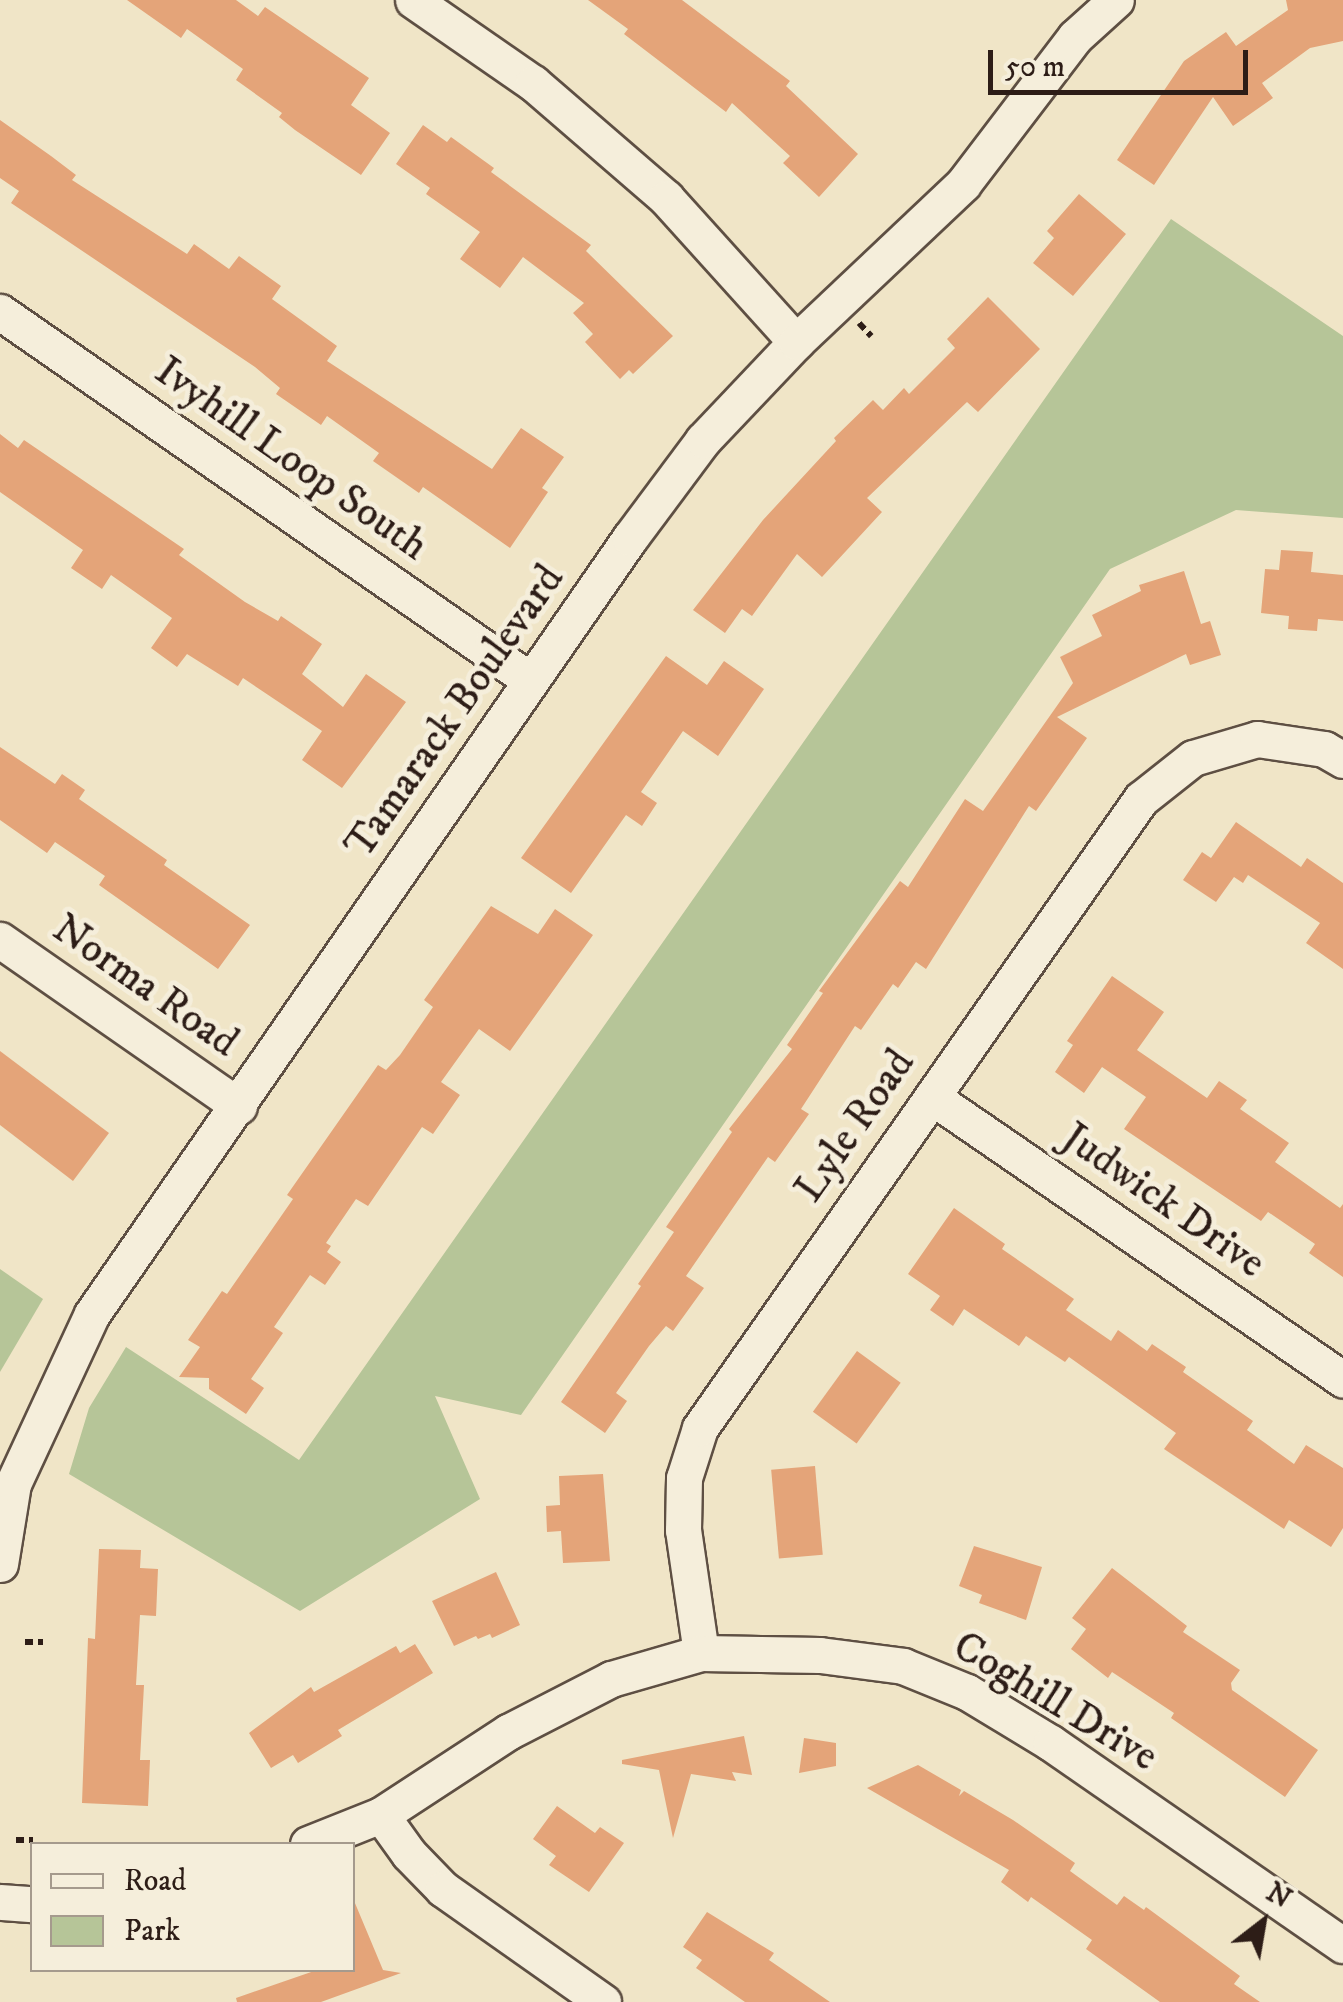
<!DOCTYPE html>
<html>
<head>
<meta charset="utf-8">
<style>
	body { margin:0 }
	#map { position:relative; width:1343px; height:2002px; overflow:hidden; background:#f0e5c7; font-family:"IM FELL DW Pica",serif }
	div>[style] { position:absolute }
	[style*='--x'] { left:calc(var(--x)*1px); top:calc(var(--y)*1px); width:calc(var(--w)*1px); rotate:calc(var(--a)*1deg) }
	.green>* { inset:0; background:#b6c598 }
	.building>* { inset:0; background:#e4a479; transform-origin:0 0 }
	.path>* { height:6px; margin-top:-3px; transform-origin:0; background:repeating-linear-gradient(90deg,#2d1d17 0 8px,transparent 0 13px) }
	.roads { filter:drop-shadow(2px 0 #5e4f43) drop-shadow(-2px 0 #5e4f43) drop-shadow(0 2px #5e4f43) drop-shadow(0 -2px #5e4f43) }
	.minor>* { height:35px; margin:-17.5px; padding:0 17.5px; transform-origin:17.5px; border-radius:17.5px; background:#f5eedb }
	span { translate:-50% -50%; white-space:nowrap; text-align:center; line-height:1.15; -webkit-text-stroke:10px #f5eedb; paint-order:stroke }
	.street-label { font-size:42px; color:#2d1d17 }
	.legend { position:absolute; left:30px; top:1842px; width:325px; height:130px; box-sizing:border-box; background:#f5eedb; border:2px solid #a59a8d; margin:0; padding:12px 18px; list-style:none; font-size:30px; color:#2d1d17 }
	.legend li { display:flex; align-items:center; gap:20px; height:50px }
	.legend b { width:50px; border:2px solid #a59a8d }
	.north { position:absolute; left:1213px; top:1872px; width:100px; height:100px; -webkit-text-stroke:8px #f5eedb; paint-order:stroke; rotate:31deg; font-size:28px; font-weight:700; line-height:40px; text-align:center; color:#2d1d17 }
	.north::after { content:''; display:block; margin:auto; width:35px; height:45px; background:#2d1d17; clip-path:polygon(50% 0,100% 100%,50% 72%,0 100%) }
	.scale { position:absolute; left:988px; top:50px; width:260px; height:45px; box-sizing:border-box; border:5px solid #2d1d17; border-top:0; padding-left:12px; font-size:30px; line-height:35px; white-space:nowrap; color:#2d1d17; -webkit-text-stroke:8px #f5eedb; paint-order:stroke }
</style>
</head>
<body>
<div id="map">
	<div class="green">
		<div style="clip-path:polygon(1171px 219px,1343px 336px,1343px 518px,1236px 510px,1110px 569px,521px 1415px,435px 1396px,480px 1499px,300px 1611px,69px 1474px,89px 1408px,126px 1347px,299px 1460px)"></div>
		<div style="clip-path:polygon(0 1269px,43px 1299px,0 1372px)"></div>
	</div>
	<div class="building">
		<div style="clip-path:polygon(127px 0,236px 0,258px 16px,265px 7px,369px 78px,351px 105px,390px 133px,361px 175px,295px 130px,279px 117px,282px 113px,236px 80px,243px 69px,187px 29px,181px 38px)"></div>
		<div style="clip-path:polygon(588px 0,682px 0,790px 81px,786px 86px,858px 154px,819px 197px,783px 163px,790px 156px,732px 103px,726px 112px,624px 34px,628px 29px)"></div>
		<div style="clip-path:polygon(1286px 0,1343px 0,1343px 41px,1310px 48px,1262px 83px,1273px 98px,1233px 126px,1213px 97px,1154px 185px,1117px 160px,1184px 61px,1226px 32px,1236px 46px,1288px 10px)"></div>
		<div style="clip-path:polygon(0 120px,51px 156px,76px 175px,72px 180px,187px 254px,194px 244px,229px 269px,239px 256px,281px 286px,272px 299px,337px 346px,327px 361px,492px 469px,521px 428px,564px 457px,542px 488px,548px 492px,510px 548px,423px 487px,419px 493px,373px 461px,379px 453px,327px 416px,321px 425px,276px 394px,280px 388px,255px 367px,11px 203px,19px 191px,0 178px)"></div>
		<div style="clip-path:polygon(423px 125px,447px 142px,451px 137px,494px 168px,491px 172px,591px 245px,586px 251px,673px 336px,633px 374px,629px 370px,620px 379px,585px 342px,593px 334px,573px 313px,584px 303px,523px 257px,500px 288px,460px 259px,480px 232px,426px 194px,430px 188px,396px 164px)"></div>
		<div style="clip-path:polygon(1079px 194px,1126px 234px,1073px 296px,1033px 263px,1054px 238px,1047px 231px)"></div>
		<div style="clip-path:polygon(988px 297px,1040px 349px,978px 412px,967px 402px,867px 498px,882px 512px,822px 577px,797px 554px,752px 616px,742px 609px,725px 633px,693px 610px,763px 520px,836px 441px,834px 438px,873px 400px,883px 410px,904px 388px,909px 394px,955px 348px,947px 339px)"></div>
		<div style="clip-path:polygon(0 434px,18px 448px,24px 440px,184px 549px,179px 555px,245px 602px,278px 621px,281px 616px,322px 644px,302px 674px,343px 707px,366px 674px,406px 702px,342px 788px,302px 760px,322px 731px,243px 678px,238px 686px,187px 654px,177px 667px,151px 648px,172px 618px,111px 575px,102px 589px,71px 568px,83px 550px,0 492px)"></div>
		<div style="clip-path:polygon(1281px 550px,1313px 552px,1311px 572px,1343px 575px,1343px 621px,1318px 619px,1317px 631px,1288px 629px,1289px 616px,1261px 613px,1265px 569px,1279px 570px)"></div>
		<div style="clip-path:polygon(1184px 571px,1201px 624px,1210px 621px,1221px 655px,1190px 665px,1186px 654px,1057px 717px,1087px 738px,1036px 811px,1029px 806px,926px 969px,916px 962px,898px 988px,893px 984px,861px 1030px,855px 1026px,801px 1109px,809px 1114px,775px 1162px,768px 1157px,686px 1276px,704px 1288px,673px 1331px,666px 1326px,649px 1346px,616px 1393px,627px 1401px,605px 1433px,561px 1402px,641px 1286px,638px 1284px,674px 1232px,666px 1227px,732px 1132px,729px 1129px,792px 1049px,787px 1045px,823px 993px,819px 991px,900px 881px,908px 887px,965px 799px,983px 811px,1073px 683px,1060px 657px,1102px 636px,1092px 615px,1141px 591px,1139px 585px)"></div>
		<div style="clip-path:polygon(666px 656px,707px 685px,724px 661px,764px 689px,718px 756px,683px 731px,641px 792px,657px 803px,642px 826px,626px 815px,571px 893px,521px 858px)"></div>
		<div style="clip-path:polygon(0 747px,55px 784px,62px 774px,85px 790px,79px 799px,167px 860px,164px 865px,250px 925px,218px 969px,99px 885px,105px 876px,55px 842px,47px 853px,0 820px)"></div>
		<div style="clip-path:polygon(1236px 822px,1301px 867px,1307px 858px,1343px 883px,1343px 969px,1306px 943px,1320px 923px,1248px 875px,1243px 883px,1234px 877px,1216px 902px,1183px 880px,1202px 852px,1211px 858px)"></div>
		<div style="clip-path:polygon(491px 906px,538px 934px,555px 909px,593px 935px,510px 1051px,479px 1029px,441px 1082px,460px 1095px,433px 1134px,422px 1127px,368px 1206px,356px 1199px,326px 1243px,331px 1246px,327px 1252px,341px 1262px,325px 1285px,310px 1275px,274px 1327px,283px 1333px,251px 1379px,264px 1388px,246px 1414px,209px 1389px,209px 1378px,179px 1377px,200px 1347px,188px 1340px,222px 1291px,227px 1294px,293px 1199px,287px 1195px,378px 1065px,386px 1070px,400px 1055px,433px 1007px,424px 1000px)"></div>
		<div style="clip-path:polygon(1112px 976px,1164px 1012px,1137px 1050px,1207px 1098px,1219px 1081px,1247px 1100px,1240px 1109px,1289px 1143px,1275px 1162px,1340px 1208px,1343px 1204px,1343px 1277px,1309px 1253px,1315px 1244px,1268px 1212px,1261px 1221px,1124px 1129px,1146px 1097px,1102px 1067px,1084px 1093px,1055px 1072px,1073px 1045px,1067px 1041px)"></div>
		<div style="clip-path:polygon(0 1051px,109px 1133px,73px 1181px,0 1125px)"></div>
		<div style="clip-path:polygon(954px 1208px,1005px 1244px,1002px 1249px,1074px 1299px,1066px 1310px,1111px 1341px,1118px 1330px,1147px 1351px,1152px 1344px,1186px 1367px,1183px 1372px,1253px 1421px,1247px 1430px,1294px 1464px,1306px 1445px,1343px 1468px,1343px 1528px,1331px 1547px,1289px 1520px,1284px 1529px,1164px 1449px,1176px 1433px,1069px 1357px,1065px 1362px,1026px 1336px,1019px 1346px,964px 1309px,953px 1326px,930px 1310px,940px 1296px,908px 1274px)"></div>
		<div style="left:857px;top:1351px;width:54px;height:75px;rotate:36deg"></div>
		<div style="left:815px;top:1466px;width:89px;height:44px;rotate:85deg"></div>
		<div style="clip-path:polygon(603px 1474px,610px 1561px,563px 1563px,561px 1531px,547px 1532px,546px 1506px,560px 1505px,559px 1476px)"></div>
		<div style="clip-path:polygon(974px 1546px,1042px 1567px,1026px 1620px,979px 1603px,982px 1595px,959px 1586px)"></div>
		<div style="clip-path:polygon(99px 1549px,141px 1550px,140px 1568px,158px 1569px,156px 1616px,140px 1615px,136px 1685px,144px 1685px,140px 1760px,150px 1760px,148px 1806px,82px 1803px,88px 1638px,95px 1639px)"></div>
		<div style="clip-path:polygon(1112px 1568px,1187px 1626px,1183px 1632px,1240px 1670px,1231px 1683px,1232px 1690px,1318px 1750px,1285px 1797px,1171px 1718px,1174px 1713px,1112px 1672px,1108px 1678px,1071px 1649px,1086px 1629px,1072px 1618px)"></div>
		<div style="clip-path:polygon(496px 1572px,520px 1625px,492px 1638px,490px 1634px,478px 1639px,476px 1636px,454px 1646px,432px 1601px)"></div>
		<div style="clip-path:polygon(415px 1644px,433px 1673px,338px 1730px,342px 1736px,298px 1763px,293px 1755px,271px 1768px,249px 1733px,311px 1687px,314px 1692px,396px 1646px,400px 1653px)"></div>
		<div style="clip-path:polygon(744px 1736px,752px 1775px,732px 1772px,736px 1781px,691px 1774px,673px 1838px,659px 1770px,622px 1764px,622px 1760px)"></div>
		<div style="clip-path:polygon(804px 1738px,836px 1743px,836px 1766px,799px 1773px)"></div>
		<div style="clip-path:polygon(918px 1765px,961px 1790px,959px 1796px,964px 1791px,1013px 1820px,1075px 1863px,1070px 1871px,1117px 1905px,1124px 1896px,1144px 1910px,1146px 1907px,1240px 1976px,1234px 1984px,1260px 2002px,1160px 2002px,1086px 1949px,1092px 1940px,1031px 1897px,1028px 1902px,1001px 1882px,1009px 1870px,867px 1788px)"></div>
		<div style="clip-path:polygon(557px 1806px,595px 1833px,600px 1827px,624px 1843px,589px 1892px,549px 1865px,556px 1856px,533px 1839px)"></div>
		<div style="clip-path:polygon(352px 1896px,383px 1970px,401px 1973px,321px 2002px,237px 2002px,236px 1998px,317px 1970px,352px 1970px)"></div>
		<div style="clip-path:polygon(707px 1912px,774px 1953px,769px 1960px,830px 2002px,745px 2002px,696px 1968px,702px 1960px,683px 1947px)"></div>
	</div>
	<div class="path">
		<div style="--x:859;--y:323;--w:18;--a:47"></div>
		<div style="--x:203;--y:1042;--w:17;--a:-57"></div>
		<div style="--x:25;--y:1642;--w:18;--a:0"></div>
		<div style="--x:16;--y:1840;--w:17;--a:0"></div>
	</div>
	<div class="roads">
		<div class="minor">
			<div style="--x:413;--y:0;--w:146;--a:34.7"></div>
			<div style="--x:533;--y:83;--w:176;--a:40.8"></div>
			<div style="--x:666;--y:198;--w:194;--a:47.9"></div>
			<div style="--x:0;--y:312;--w:645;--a:34.77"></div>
			<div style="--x:0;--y:940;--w:291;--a:34.8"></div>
			<div style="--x:932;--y:1097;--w:499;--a:34.5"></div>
			<div style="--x:0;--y:1564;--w:81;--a:-80.8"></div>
			<div style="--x:13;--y:1484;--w:187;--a:-65.1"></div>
			<div style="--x:92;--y:1314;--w:944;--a:-55.27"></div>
			<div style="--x:630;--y:538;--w:122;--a:-53.3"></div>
			<div style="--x:703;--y:440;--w:135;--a:-46.5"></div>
			<div style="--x:796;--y:342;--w:230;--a:-43.4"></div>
			<div style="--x:963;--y:184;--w:185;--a:-52.7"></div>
			<div style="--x:1075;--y:37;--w:55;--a:-42.1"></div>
			<div style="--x:701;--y:1653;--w:124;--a:-98.3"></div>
			<div style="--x:683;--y:1530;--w:52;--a:-88.9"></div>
			<div style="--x:684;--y:1478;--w:52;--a:-72.3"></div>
			<div style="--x:700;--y:1428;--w:768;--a:-54.97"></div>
			<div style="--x:1141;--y:799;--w:66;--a:-38.3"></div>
			<div style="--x:1193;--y:758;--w:67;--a:-16.5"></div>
			<div style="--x:1257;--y:739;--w:68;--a:8.5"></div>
			<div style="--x:1324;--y:749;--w:22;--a:30"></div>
			<div style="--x:381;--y:1815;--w:48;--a:54.3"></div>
			<div style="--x:409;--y:1854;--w:49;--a:45.8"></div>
			<div style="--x:443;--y:1889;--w:196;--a:35.2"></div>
			<div style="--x:308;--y:1844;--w:79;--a:-21.7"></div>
			<div style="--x:381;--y:1815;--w:152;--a:-33.2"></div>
			<div style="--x:508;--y:1732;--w:116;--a:-27.2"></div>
			<div style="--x:611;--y:1679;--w:94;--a:-16.1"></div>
			<div style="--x:701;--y:1653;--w:119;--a:1"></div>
			<div style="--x:820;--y:1655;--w:84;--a:7.5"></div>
			<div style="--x:903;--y:1666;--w:69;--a:22.1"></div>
			<div style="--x:967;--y:1692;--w:98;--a:31.3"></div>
			<div style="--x:1051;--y:1743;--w:355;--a:34.7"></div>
			<div style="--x:0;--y:1902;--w:32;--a:4"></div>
		</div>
	</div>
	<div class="street-label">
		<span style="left:291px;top:459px;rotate:35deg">Ivyhill Loop South</span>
		<span style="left:455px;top:712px;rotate:-55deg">Tamarack Boulevard</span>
		<span style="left:145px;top:986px;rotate:35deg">Norma Road</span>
		<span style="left:855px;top:1126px;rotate:-55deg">Lyle Road</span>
		<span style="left:1163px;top:1201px;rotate:35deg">Judwick Drive</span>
		<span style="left:1055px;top:1702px;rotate:31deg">Coghill Drive</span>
	</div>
	<ul class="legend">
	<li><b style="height:12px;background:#f5eedb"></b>Road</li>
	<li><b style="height:28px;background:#b6c598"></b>Park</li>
	</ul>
	<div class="north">N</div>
	<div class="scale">50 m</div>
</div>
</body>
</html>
